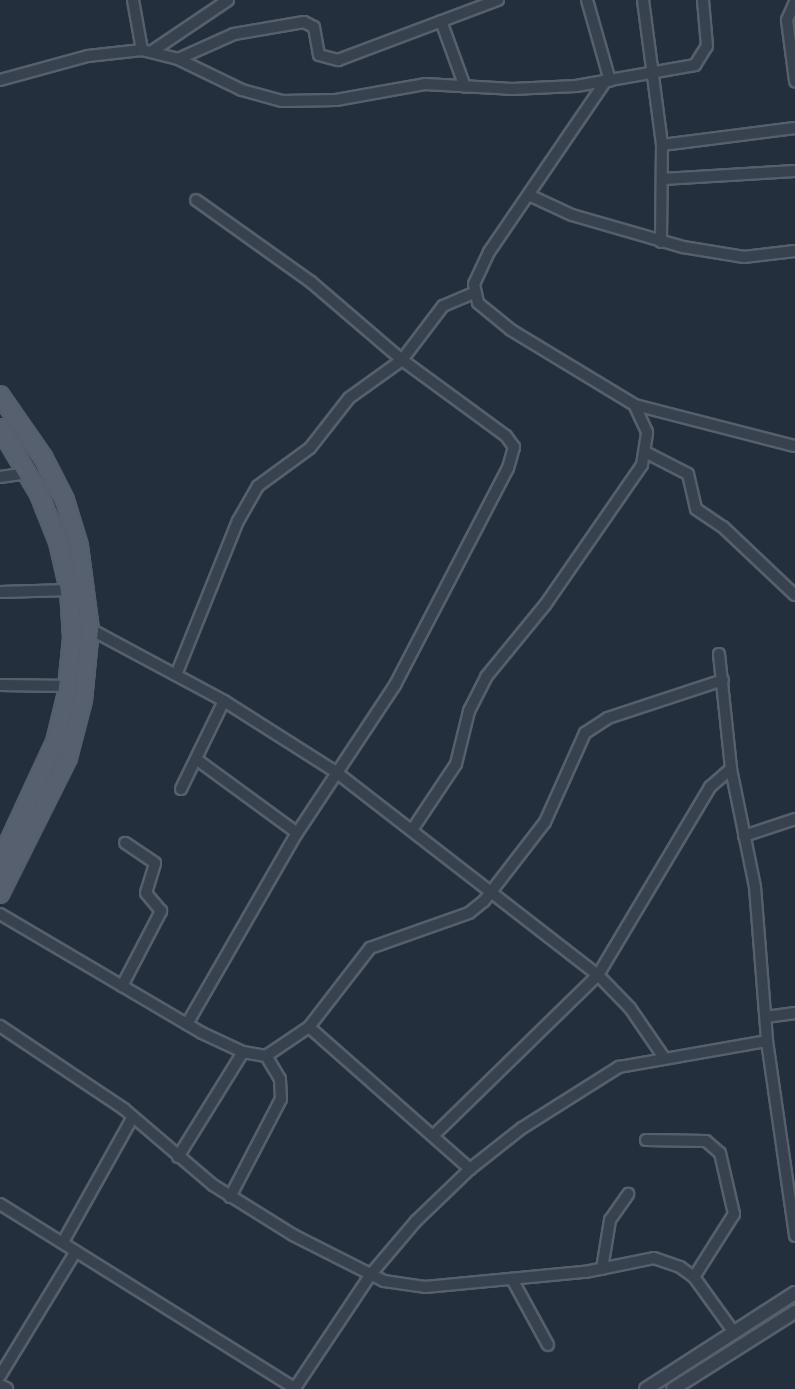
<!DOCTYPE html>
<html>
<head>
<meta charset="utf-8">
<style>
	body { margin:0 }
	#map { position:relative; width:795px; height:1389px; overflow:hidden; background:#242f3e; font-family:Raleway,sans-serif }
	div>[style] { position:absolute }
	[style*='--x'] { left:calc(var(--x)*1px); top:calc(var(--y)*1px); width:calc(var(--w)*1px); rotate:calc(var(--a)*1deg) }
	.roads { filter:drop-shadow(2px 0 #565f6c) drop-shadow(-2px 0 #565f6c) drop-shadow(0 2px #565f6c) drop-shadow(0 -2px #565f6c) }
	.minor>* { height:10px; margin:-5px; padding:0 5px; transform-origin:5px; border-radius:5px; background:#38414e }
	.tertiary>* { height:12px; margin:-6px; padding:0 6px; transform-origin:6px; border-radius:6px; background:#38414e }
	.primary>* { height:16px; margin:-8px; padding:0 8px; transform-origin:8px; border-radius:8px; background:#56606e }
	span { translate:-50% -50%; white-space:nowrap; text-align:center; line-height:1.15; -webkit-text-stroke:5px #1d2633; paint-order:stroke }
</style>
</head>
<body>
<div id="map">
	<div class="roads">
		<div class="minor">
			<div style="--x:133;--y:0;--w:51;--a:79.8"></div>
			<div style="--x:587;--y:0;--w:84;--a:74.1"></div>
			<div style="--x:643;--y:0;--w:146;--a:82.5"></div>
			<div style="--x:662;--y:145;--w:97;--a:90.6"></div>
			<div style="--x:795;--y:2;--w:20;--a:114"></div>
			<div style="--x:787;--y:20;--w:62;--a:82.5"></div>
			<div style="--x:441;--y:21;--w:70;--a:70"></div>
			<div style="--x:151;--y:52;--w:93;--a:-34"></div>
			<div style="--x:178;--y:59;--w:61;--a:-24.1"></div>
			<div style="--x:234;--y:34;--w:71;--a:-9.7"></div>
			<div style="--x:304;--y:22;--w:11;--a:27"></div>
			<div style="--x:314;--y:27;--w:28;--a:80"></div>
			<div style="--x:319;--y:55;--w:20;--a:15"></div>
			<div style="--x:338;--y:60;--w:171;--a:-20.6"></div>
			<div style="--x:0;--y:80;--w:91;--a:-15.3"></div>
			<div style="--x:88;--y:56;--w:54;--a:-6.3"></div>
			<div style="--x:142;--y:50;--w:37;--a:14"></div>
			<div style="--x:178;--y:59;--w:71;--a:25.8"></div>
			<div style="--x:242;--y:90;--w:41;--a:15.4"></div>
			<div style="--x:282;--y:101;--w:54;--a:-1.1"></div>
			<div style="--x:336;--y:100;--w:90;--a:-10.2"></div>
			<div style="--x:425;--y:84;--w:87;--a:3.3"></div>
			<div style="--x:512;--y:89;--w:64;--a:-2.7"></div>
			<div style="--x:576;--y:86;--w:121;--a:-10"></div>
			<div style="--x:695;--y:65;--w:22;--a:-58"></div>
			<div style="--x:707;--y:46;--w:46;--a:-95"></div>
			<div style="--x:605;--y:82;--w:206;--a:124.3"></div>
			<div style="--x:489;--y:252;--w:35;--a:115"></div>
			<div style="--x:474;--y:284;--w:19;--a:78"></div>
			<div style="--x:478;--y:303;--w:43;--a:39.3"></div>
			<div style="--x:511;--y:330;--w:145;--a:31.2"></div>
			<div style="--x:635;--y:405;--w:165;--a:14.4"></div>
			<div style="--x:662;--y:145;--w:134;--a:-7.3"></div>
			<div style="--x:663;--y:179;--w:132;--a:-3.5"></div>
			<div style="--x:531;--y:196;--w:45;--a:24.9"></div>
			<div style="--x:572;--y:215;--w:116;--a:16.1"></div>
			<div style="--x:683;--y:247;--w:62;--a:9.3"></div>
			<div style="--x:744;--y:257;--w:51;--a:-6.7"></div>
			<div style="--x:647;--y:453;--w:46;--a:27.1"></div>
			<div style="--x:688;--y:474;--w:36;--a:77"></div>
			<div style="--x:696;--y:509;--w:32;--a:34"></div>
			<div style="--x:723;--y:527;--w:99;--a:43.4"></div>
			<div style="--x:0;--y:477;--w:28;--a:-8"></div>
			<div style="--x:0;--y:592;--w:69;--a:-1.7"></div>
			<div style="--x:90;--y:629;--w:152;--a:28.2"></div>
			<div style="--x:224;--y:701;--w:133;--a:32.4"></div>
			<div style="--x:336;--y:772;--w:331;--a:37.8"></div>
			<div style="--x:598;--y:975;--w:46;--a:45.9"></div>
			<div style="--x:630;--y:1008;--w:58;--a:55.5"></div>
			<div style="--x:719;--y:654;--w:116;--a:84"></div>
			<div style="--x:731;--y:769;--w:120;--a:78.5"></div>
			<div style="--x:755;--y:887;--w:154;--a:85.5"></div>
			<div style="--x:767;--y:1041;--w:197;--a:81.8"></div>
			<div style="--x:176;--y:675;--w:166;--a:-68.1"></div>
			<div style="--x:238;--y:521;--w:40;--a:-60.3"></div>
			<div style="--x:258;--y:486;--w:64;--a:-36.2"></div>
			<div style="--x:310;--y:448;--w:63;--a:-52"></div>
			<div style="--x:349;--y:398;--w:65;--a:-35.6"></div>
			<div style="--x:402;--y:360;--w:68;--a:-52.8"></div>
			<div style="--x:443;--y:306;--w:33;--a:-23"></div>
			<div style="--x:0;--y:685;--w:68;--a:0.8"></div>
			<div style="--x:196;--y:759;--w:125;--a:36.2"></div>
			<div style="--x:181;--y:789;--w:98;--a:-64"></div>
			<div style="--x:412;--y:830;--w:79;--a:-56.3"></div>
			<div style="--x:456;--y:764;--w:55;--a:-76.2"></div>
			<div style="--x:469;--y:711;--w:38;--a:-63"></div>
			<div style="--x:486;--y:677;--w:93;--a:-50.7"></div>
			<div style="--x:545;--y:605;--w:170;--a:-55.3"></div>
			<div style="--x:642;--y:465;--w:33;--a:-81"></div>
			<div style="--x:647;--y:432;--w:29;--a:-115"></div>
			<div style="--x:744;--y:836;--w:54;--a:-18.4"></div>
			<div style="--x:0;--y:914;--w:234;--a:30.5"></div>
			<div style="--x:202;--y:1033;--w:45;--a:24.9"></div>
			<div style="--x:243;--y:1052;--w:23;--a:10"></div>
			<div style="--x:266;--y:1056;--w:52;--a:-34"></div>
			<div style="--x:309;--y:1027;--w:100;--a:-52.3"></div>
			<div style="--x:370;--y:948;--w:105;--a:-19.5"></div>
			<div style="--x:469;--y:913;--w:19;--a:-39"></div>
			<div style="--x:484;--y:901;--w:100;--a:-52.3"></div>
			<div style="--x:545;--y:822;--w:98;--a:-65.8"></div>
			<div style="--x:585;--y:733;--w:27;--a:-33"></div>
			<div style="--x:608;--y:718;--w:121;--a:-18.3"></div>
			<div style="--x:122;--y:986;--w:85;--a:-62.5"></div>
			<div style="--x:161;--y:911;--w:23;--a:-130"></div>
			<div style="--x:146;--y:893;--w:31;--a:-73"></div>
			<div style="--x:155;--y:863;--w:36;--a:-146"></div>
			<div style="--x:766;--y:1017;--w:29;--a:-8"></div>
			<div style="--x:187;--y:1024;--w:220;--a:-60.1"></div>
			<div style="--x:297;--y:833;--w:178;--a:-56.5"></div>
			<div style="--x:395;--y:685;--w:245;--a:-62.5"></div>
			<div style="--x:508;--y:468;--w:22;--a:-74"></div>
			<div style="--x:514;--y:447;--w:14;--a:-126"></div>
			<div style="--x:506;--y:436;--w:129;--a:-143.8"></div>
			<div style="--x:402;--y:360;--w:120;--a:-139.4"></div>
			<div style="--x:311;--y:282;--w:141;--a:-144.5"></div>
			<div style="--x:0;--y:1026;--w:149;--a:33.8"></div>
			<div style="--x:124;--y:1109;--w:117;--a:40.5"></div>
			<div style="--x:213;--y:1185;--w:94;--a:32"></div>
			<div style="--x:293;--y:1235;--w:102;--a:26.8"></div>
			<div style="--x:384;--y:1281;--w:41;--a:8.3"></div>
			<div style="--x:425;--y:1287;--w:161;--a:-5.4"></div>
			<div style="--x:585;--y:1272;--w:70;--a:-11.5"></div>
			<div style="--x:654;--y:1258;--w:28;--a:19"></div>
			<div style="--x:680;--y:1267;--w:17;--a:36"></div>
			<div style="--x:694;--y:1277;--w:67;--a:54.2"></div>
			<div style="--x:309;--y:1027;--w:215;--a:41.4"></div>
			<div style="--x:433;--y:1136;--w:231;--a:-44.3"></div>
			<div style="--x:598;--y:975;--w:219;--a:-59.2"></div>
			<div style="--x:710;--y:787;--w:28;--a:-41"></div>
			<div style="--x:646;--y:1140;--w:60;--a:1"></div>
			<div style="--x:706;--y:1141;--w:18;--a:41"></div>
			<div style="--x:720;--y:1153;--w:63;--a:77.1"></div>
			<div style="--x:734;--y:1214;--w:75;--a:122.4"></div>
			<div style="--x:178;--y:1157;--w:123;--a:-58.2"></div>
			<div style="--x:230;--y:1197;--w:110;--a:-62.5"></div>
			<div style="--x:281;--y:1099;--w:20;--a:-93"></div>
			<div style="--x:280;--y:1079;--w:27;--a:-121"></div>
			<div style="--x:0;--y:1204;--w:349;--a:32"></div>
			<div style="--x:63;--y:1242;--w:143;--a:-60.8"></div>
			<div style="--x:602;--y:1269;--w:50;--a:-80.7"></div>
			<div style="--x:610;--y:1220;--w:32;--a:-55"></div>
			<div style="--x:512;--y:1279;--w:75;--a:61.4"></div>
			<div style="--x:0;--y:1376;--w:146;--a:-58.7"></div>
			<div style="--x:295;--y:1388;--w:137;--a:-56.3"></div>
			<div style="--x:371;--y:1274;--w:70;--a:-49.7"></div>
			<div style="--x:416;--y:1221;--w:75;--a:-43.9"></div>
			<div style="--x:470;--y:1169;--w:66;--a:-38.3"></div>
			<div style="--x:522;--y:1128;--w:115;--a:-32.2"></div>
			<div style="--x:619;--y:1067;--w:150;--a:-10"></div>
		</div>
		<div class="tertiary">
			<div style="--x:0;--y:1386;--w:7;--a:27"></div>
			<div style="--x:646;--y:1389;--w:177;--a:-32.8"></div>
			<div style="--x:673;--y:1389;--w:144;--a:-32.3"></div>
		</div>
		<div class="primary">
			<div style="--x:0;--y:395;--w:75;--a:55.3"></div>
			<div style="--x:43;--y:457;--w:48;--a:62.9"></div>
			<div style="--x:65;--y:500;--w:48;--a:73.1"></div>
			<div style="--x:79;--y:546;--w:84;--a:82.5"></div>
			<div style="--x:90;--y:629;--w:71;--a:95.6"></div>
			<div style="--x:83;--y:700;--w:60;--a:104.5"></div>
			<div style="--x:68;--y:758;--w:152;--a:116.6"></div>
			<div style="--x:0;--y:428;--w:77;--a:59.4"></div>
			<div style="--x:39;--y:494;--w:52;--a:68.4"></div>
			<div style="--x:58;--y:542;--w:49;--a:77.1"></div>
			<div style="--x:69;--y:590;--w:48;--a:86.4"></div>
			<div style="--x:72;--y:638;--w:59;--a:95.8"></div>
			<div style="--x:66;--y:697;--w:46;--a:103.7"></div>
			<div style="--x:55;--y:742;--w:131;--a:114.8"></div>
		</div>
	</div>
</div>
</body>
</html>
